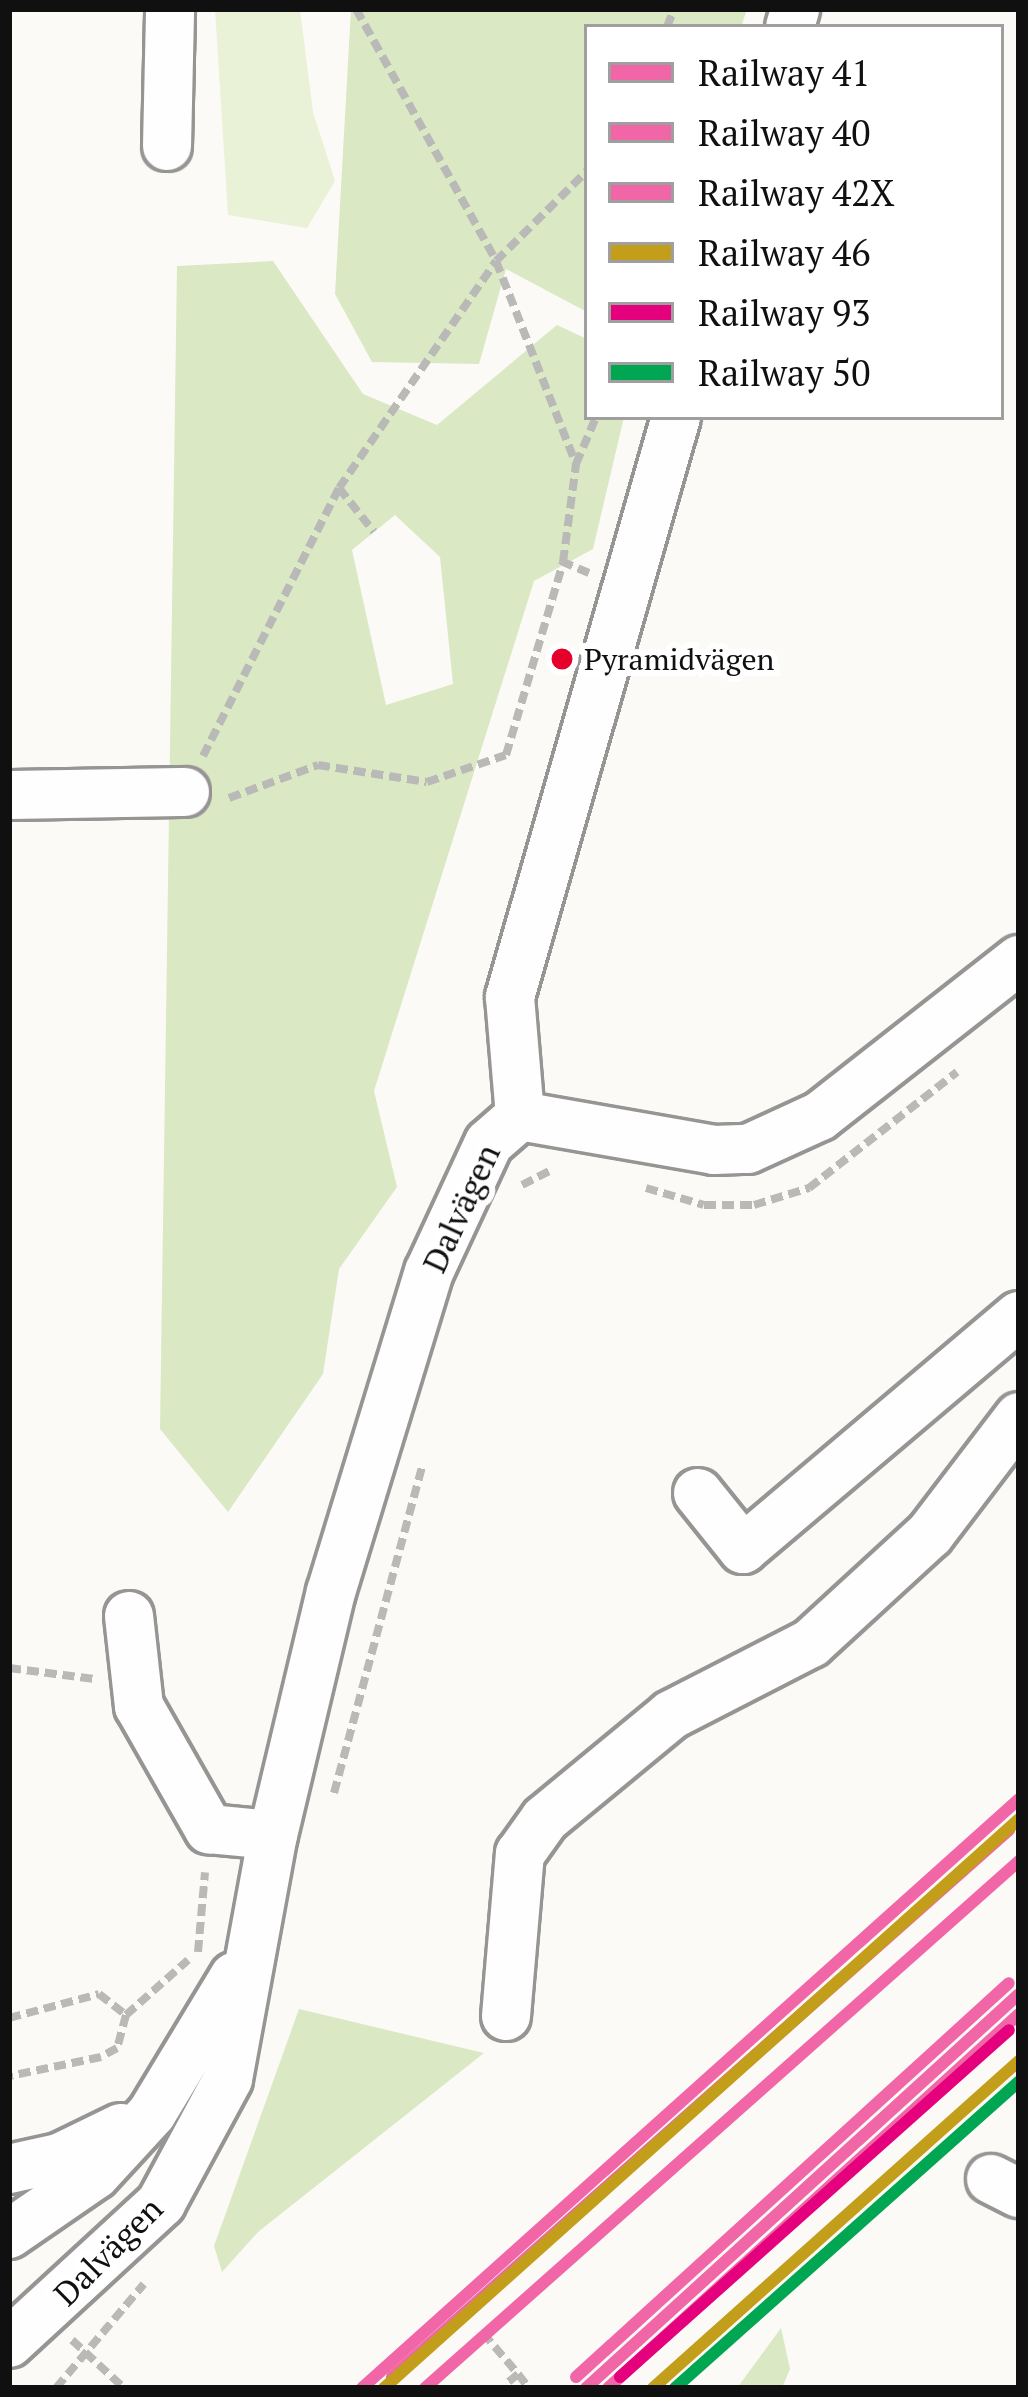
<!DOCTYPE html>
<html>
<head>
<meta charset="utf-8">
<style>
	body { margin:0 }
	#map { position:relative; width:1028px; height:2397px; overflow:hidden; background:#fcfaf6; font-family:"PT Serif",serif }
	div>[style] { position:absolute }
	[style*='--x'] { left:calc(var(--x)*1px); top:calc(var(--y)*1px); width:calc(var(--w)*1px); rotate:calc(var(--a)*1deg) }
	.green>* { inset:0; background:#e9f1d6 }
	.forest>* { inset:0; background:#dae8c4 }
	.path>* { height:8px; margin-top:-4px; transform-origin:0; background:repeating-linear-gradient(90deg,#b9b9b8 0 12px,transparent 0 18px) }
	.roads { filter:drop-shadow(3px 0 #969594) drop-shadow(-3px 0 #969594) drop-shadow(0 3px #969594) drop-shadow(0 -3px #969594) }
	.minor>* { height:48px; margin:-24px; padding:0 24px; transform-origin:24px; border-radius:24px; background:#fffefe }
	.rail-1>* { height:12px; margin:-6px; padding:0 6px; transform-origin:6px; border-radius:6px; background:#f166a7 }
	.rail-2>* { height:12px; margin:-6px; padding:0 6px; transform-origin:6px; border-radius:6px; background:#f166a7 }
	.rail-3>* { height:12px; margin:-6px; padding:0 6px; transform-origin:6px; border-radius:6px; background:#f166a7 }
	.rail-4>* { height:12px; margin:-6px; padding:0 6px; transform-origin:6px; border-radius:6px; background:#c39e1a }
	.rail-5>* { height:12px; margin:-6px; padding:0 6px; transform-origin:6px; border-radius:6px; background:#e5007d }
	.rail-6>* { height:12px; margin:-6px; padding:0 6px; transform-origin:6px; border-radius:6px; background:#00a651 }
	.dots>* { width:33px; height:33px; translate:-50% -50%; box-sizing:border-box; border:6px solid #fff; border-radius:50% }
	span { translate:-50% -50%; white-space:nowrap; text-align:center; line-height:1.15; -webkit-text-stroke:12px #fff; paint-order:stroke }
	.bus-label { font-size:30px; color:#101010 }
	.left { translate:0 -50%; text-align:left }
	.street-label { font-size:33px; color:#101010 }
	.frame { position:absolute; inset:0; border:12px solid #101010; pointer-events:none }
	.legend { position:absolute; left:584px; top:24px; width:420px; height:396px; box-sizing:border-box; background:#fff; border:3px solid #9f9f9f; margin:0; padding:15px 21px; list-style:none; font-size:36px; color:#101010 }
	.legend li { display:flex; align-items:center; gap:24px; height:60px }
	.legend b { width:60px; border:3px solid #9f9f9f }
</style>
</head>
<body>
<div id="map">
	<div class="green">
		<div style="clip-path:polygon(215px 9px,300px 9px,313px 112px,335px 181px,307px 228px,228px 215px)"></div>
	</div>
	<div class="forest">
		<div style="clip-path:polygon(351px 9px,747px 9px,741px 27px,587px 27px,587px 312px,506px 269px,479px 364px,372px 362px,335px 294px)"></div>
		<div style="clip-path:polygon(evenodd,273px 261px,363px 394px,437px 425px,557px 325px,587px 339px,587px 417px,624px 417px,593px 549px,534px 581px,374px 1091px,397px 1187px,339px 1269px,323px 1374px,228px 1512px,160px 1429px,177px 266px,273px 261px,395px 515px,440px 557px,453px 684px,386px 705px,352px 550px,395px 515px)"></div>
		<div style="clip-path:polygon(299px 2009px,484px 2053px,258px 2232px,222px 2272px,214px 2246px)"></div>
		<div style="clip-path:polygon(781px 2328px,790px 2369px,782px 2388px,737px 2388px)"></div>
	</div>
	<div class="path">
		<div style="--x:356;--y:9;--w:288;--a:60.9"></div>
		<div style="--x:496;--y:261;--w:218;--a:68.5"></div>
		<div style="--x:667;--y:27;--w:19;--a:-69"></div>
		<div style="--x:339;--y:488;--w:56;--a:51.5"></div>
		<div style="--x:589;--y:573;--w:28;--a:-157"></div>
		<div style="--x:563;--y:562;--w:99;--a:-82.4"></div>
		<div style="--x:576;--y:464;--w:51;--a:-66.9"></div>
		<div style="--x:203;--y:756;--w:301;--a:-63.1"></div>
		<div style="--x:339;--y:488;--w:276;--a:-55.3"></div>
		<div style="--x:496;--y:261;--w:128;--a:-44.7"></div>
		<div style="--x:229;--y:798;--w:95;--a:-20.3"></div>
		<div style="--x:318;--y:765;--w:110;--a:8.9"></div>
		<div style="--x:427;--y:782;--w:83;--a:-18.9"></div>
		<div style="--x:506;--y:755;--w:201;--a:-73.5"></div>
		<div style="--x:522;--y:1185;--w:31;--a:-27"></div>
		<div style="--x:646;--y:1188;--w:60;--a:16.3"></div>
		<div style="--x:704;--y:1205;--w:50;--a:0"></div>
		<div style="--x:754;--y:1205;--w:58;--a:-17.2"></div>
		<div style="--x:809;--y:1188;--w:188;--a:-38.1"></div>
		<div style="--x:9;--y:1668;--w:86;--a:7.4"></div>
		<div style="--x:334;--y:1793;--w:339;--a:-74.9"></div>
		<div style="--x:198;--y:1952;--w:80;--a:-85"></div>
		<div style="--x:126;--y:2015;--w:83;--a:-41.6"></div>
		<div style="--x:9;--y:2018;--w:93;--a:-14.9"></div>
		<div style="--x:99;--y:1994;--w:34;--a:38"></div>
		<div style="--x:126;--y:2015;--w:34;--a:105"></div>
		<div style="--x:117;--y:2048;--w:18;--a:151"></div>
		<div style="--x:101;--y:2057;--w:94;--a:168.3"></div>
		<div style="--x:483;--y:2333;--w:54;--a:49.5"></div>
		<div style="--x:518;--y:2374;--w:16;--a:140"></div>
		<div style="--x:72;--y:2340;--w:71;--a:42.7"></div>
		<div style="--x:518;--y:2374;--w:18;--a:52"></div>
		<div style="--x:56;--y:2388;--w:136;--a:-49.8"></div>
	</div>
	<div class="roads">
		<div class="minor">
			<div style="--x:790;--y:27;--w:19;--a:-74"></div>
			<div style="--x:167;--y:146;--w:137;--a:-88.7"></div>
			<div style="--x:9;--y:795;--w:176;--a:-1"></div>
			<div style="--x:520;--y:1116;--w:119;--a:-94.8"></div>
			<div style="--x:510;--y:997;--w:603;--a:-74.03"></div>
			<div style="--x:520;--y:1116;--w:197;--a:9.9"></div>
			<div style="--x:714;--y:1150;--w:34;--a:-2"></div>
			<div style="--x:748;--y:1149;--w:79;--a:-24.6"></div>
			<div style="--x:820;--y:1116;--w:253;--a:-38.1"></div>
			<div style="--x:698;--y:1493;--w:72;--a:51.2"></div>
			<div style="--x:743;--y:1549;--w:361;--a:-40.2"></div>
			<div style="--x:129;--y:1616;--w:91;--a:83.7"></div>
			<div style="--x:139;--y:1706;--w:142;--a:60.4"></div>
			<div style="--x:209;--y:1829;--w:64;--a:5.4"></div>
			<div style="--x:506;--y:2016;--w:163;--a:-85.1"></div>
			<div style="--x:520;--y:1854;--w:43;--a:-54.5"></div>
			<div style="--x:545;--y:1819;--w:163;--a:-39.5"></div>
			<div style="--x:671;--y:1715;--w:157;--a:-27.2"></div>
			<div style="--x:811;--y:1643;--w:161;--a:-42.5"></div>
			<div style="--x:930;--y:1534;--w:147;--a:-52.7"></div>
			<div style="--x:9;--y:2169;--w:51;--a:-12.4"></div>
			<div style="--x:59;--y:2158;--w:69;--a:-25.8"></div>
			<div style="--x:991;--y:2179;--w:31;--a:27"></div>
			<div style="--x:9;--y:2234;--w:104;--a:-34.5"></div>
			<div style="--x:95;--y:2175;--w:84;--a:-47.4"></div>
			<div style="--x:152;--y:2113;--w:159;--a:-58.9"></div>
			<div style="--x:9;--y:2343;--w:207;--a:-42.6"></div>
			<div style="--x:161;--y:2203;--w:141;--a:-61.6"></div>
			<div style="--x:228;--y:2079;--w:248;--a:-79.6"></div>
			<div style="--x:273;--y:1835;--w:250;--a:-76.6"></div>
			<div style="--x:331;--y:1592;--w:335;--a:-73"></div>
			<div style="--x:429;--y:1272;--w:142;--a:-65.1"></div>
			<div style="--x:489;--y:1143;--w:41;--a:-41.1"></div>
		</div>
	</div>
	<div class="rail-1">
		<div style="--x:362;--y:2388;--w:882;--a:-41.88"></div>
		<div style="--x:586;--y:2388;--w:585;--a:-42.3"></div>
	</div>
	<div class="rail-2">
		<div style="--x:425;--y:2388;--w:794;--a:-41.58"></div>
		<div style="--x:608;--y:2388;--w:556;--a:-42.3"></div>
	</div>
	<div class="rail-3">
		<div style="--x:392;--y:2377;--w:825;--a:-41.56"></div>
		<div style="--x:576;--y:2377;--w:585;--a:-42.3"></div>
	</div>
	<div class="rail-4">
		<div style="--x:384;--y:2388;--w:853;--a:-41.86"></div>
		<div style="--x:653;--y:2388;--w:491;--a:-41.8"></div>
	</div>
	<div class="rail-5">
		<div style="--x:620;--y:2377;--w:521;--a:-41.73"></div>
	</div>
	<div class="rail-6">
		<div style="--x:675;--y:2388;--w:461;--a:-41.7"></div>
	</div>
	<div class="dots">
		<div style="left:562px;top:659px;background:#e4002b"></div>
	</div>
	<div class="bus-label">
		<span class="left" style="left:584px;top:659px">Pyramidvägen</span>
	</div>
	<div class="street-label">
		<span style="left:461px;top:1208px;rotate:-65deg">Dalvägen</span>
		<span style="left:108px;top:2251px;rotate:-45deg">Dalvägen</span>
	</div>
	<div class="frame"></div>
	<ul class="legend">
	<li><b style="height:15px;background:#f166a7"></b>Railway 41</li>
	<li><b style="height:15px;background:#f166a7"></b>Railway 40</li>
	<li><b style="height:15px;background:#f166a7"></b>Railway 42X</li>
	<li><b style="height:15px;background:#c39e1a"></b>Railway 46</li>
	<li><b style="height:15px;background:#e5007d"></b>Railway 93</li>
	<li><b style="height:15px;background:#00a651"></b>Railway 50</li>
	</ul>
</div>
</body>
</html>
